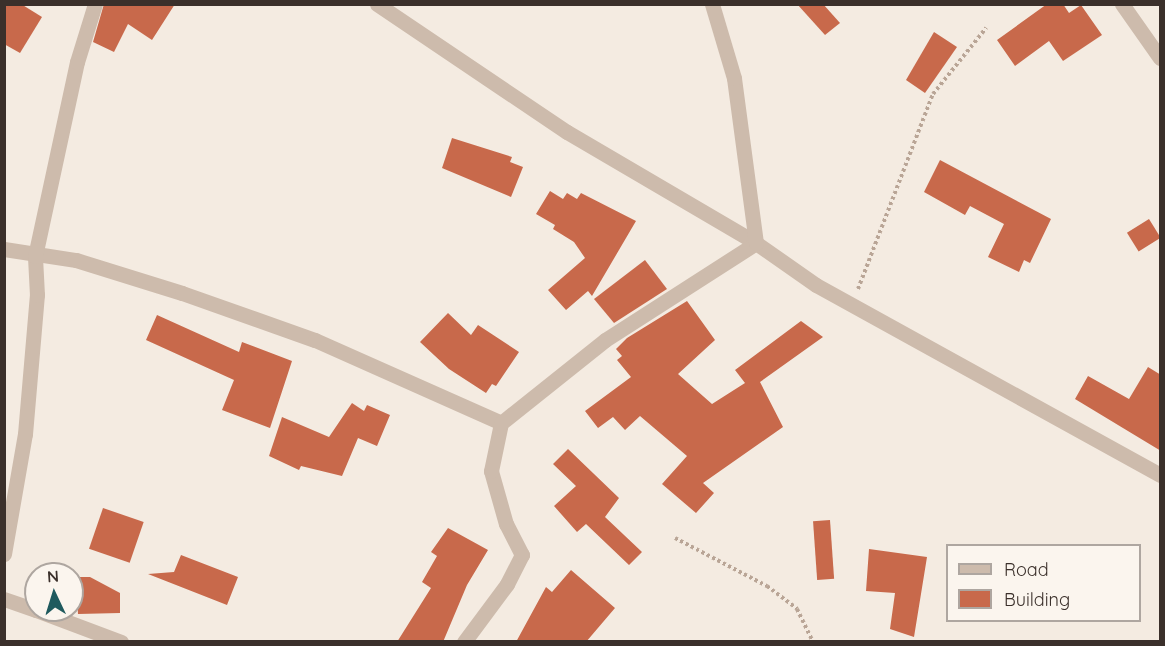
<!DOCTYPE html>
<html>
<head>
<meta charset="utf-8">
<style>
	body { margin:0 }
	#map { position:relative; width:1165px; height:646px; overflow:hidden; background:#f4ebe1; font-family:Quicksand,sans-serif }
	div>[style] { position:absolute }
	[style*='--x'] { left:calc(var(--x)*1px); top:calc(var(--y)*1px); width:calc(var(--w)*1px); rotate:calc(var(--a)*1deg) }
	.building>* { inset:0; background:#c8694b; transform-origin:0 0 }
	.path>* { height:4px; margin-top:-2px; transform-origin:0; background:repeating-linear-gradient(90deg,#b9a596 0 3px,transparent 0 6px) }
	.street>* { height:15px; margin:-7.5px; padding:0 7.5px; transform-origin:7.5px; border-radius:7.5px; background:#cdbbac }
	span { translate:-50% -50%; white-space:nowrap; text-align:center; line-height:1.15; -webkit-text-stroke:5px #fbf5ee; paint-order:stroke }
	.frame { position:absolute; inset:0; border:6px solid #3b302b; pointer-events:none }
	.legend { position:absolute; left:946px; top:544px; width:195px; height:78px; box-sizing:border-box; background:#fbf5ee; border:2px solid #aea6a0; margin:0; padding:8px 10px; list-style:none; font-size:18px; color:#3b302b }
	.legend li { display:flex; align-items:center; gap:12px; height:30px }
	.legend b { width:30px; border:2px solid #aea6a0 }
	.north { position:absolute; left:24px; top:562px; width:60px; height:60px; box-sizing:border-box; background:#fbf5ee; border:2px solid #aea6a0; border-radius:50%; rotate:356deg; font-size:16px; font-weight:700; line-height:24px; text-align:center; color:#3b302b }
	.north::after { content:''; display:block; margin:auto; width:21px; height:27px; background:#1f5a5e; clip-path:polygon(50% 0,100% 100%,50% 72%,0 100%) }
</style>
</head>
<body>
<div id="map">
	<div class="building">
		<div style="clip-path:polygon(4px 4px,21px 4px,42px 17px,20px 53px,4px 44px)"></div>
		<div style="clip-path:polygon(104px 4px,175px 4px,152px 40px,128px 24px,114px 52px,93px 42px)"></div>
		<div style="clip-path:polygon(797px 4px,823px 4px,840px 23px,825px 35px)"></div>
		<div style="clip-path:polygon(1047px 4px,1063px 4px,1069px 13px,1081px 5px,1102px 35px,1063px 61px,1049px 41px,1015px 66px,997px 40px)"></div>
		<div style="clip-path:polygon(934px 32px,957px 47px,925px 93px,906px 80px)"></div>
		<div style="clip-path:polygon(452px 138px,512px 157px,510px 162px,523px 167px,511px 197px,442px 168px)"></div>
		<div style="clip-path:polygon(940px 160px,1051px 219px,1030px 263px,1024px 260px,1019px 272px,988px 257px,1004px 224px,970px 206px,965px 215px,924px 192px)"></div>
		<div style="clip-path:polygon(550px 191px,563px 199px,567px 193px,577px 199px,581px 193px,636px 221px,592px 296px,588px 291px,566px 310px,548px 290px,585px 258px,574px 242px,553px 229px,555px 225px,536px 214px)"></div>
		<div style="left:1149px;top:219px;width:22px;height:26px;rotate:58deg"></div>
		<div style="clip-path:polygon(645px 260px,667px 289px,614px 323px,594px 299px)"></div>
		<div style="clip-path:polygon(687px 301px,715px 340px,678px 374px,712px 404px,745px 383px,735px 370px,801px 321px,823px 337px,760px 382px,783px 427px,703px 483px,714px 493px,696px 513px,662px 484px,687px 456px,640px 416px,625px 430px,613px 417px,598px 428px,585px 411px,631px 377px,617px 360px,622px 356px,616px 349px,627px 338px)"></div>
		<div style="clip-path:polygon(448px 313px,471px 335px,478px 325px,519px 352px,496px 386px,492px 384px,486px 393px,449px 369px,420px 342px)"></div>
		<div style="clip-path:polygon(157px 315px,239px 352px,242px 342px,292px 361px,270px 428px,222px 410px,234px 380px,146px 340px)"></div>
		<div style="clip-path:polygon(1148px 367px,1161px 375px,1161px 451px,1075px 399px,1088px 376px,1129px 399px)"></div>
		<div style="clip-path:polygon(352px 403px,364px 411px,367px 405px,390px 415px,377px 446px,358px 438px,342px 476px,301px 466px,299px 470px,269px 456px,282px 417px,329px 437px)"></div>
		<div style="clip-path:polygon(568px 449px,619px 498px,605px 517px,642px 552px,629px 565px,586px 524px,577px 532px,554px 506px,576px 486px,553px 464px)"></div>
		<div style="left:103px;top:508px;width:43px;height:43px;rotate:19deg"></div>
		<div style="left:830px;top:520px;width:59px;height:17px;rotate:86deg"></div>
		<div style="clip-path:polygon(448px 528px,488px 550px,467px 585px,443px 642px,397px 642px,431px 588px,422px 582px,437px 556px,431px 552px)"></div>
		<div style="clip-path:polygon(869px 549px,927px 557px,914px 637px,890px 629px,895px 593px,866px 591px)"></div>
		<div style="clip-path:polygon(181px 555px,238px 577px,227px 605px,148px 574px,174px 572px)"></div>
		<div style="clip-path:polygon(571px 570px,615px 608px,586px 642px,516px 642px,546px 587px,552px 592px)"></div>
		<div style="clip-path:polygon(76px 577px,90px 577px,120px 593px,120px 613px,78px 614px)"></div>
	</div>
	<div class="path">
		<div style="--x:858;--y:289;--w:209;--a:-69"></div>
		<div style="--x:933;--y:94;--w:85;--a:-51.2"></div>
		<div style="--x:675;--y:538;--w:104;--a:27.6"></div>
		<div style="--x:767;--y:586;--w:38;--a:37"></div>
		<div style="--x:797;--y:609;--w:37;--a:64"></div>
	</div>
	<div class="street">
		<div style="--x:377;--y:4;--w:229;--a:34"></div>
		<div style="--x:567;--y:132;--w:219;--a:30.4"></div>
		<div style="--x:756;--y:243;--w:73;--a:35"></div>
		<div style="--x:816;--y:285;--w:393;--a:28.9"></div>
		<div style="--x:1122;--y:4;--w:66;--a:54.9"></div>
		<div style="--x:4;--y:249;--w:73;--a:8.7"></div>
		<div style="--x:76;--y:260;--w:111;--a:17.3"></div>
		<div style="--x:182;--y:293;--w:141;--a:19.5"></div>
		<div style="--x:315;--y:340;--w:204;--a:24"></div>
		<div style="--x:4;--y:554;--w:122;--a:-80.1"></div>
		<div style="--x:25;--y:434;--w:140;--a:-85.1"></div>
		<div style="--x:37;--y:295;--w:39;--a:-93"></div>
		<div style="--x:35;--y:256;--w:198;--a:-77.8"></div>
		<div style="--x:77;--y:62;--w:61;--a:-72.8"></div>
		<div style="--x:4;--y:599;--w:34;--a:19"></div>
		<div style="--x:36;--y:610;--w:91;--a:20.6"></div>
		<div style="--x:464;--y:642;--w:72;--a:-53.4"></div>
		<div style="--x:507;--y:584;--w:33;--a:-63"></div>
		<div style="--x:522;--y:555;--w:35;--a:-117"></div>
		<div style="--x:506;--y:524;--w:55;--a:-105.8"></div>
		<div style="--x:491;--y:471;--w:49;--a:-78.2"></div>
		<div style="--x:501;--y:423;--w:133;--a:-38.6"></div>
		<div style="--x:605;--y:340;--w:179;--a:-32.7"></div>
		<div style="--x:756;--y:243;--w:166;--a:-97.6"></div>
		<div style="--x:734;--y:78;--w:77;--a:-106.6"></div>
	</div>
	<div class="frame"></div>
	<ul class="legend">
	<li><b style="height:8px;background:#cdbbac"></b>Road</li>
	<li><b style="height:16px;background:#c8694b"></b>Building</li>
	</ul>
	<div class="north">N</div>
</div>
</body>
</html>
